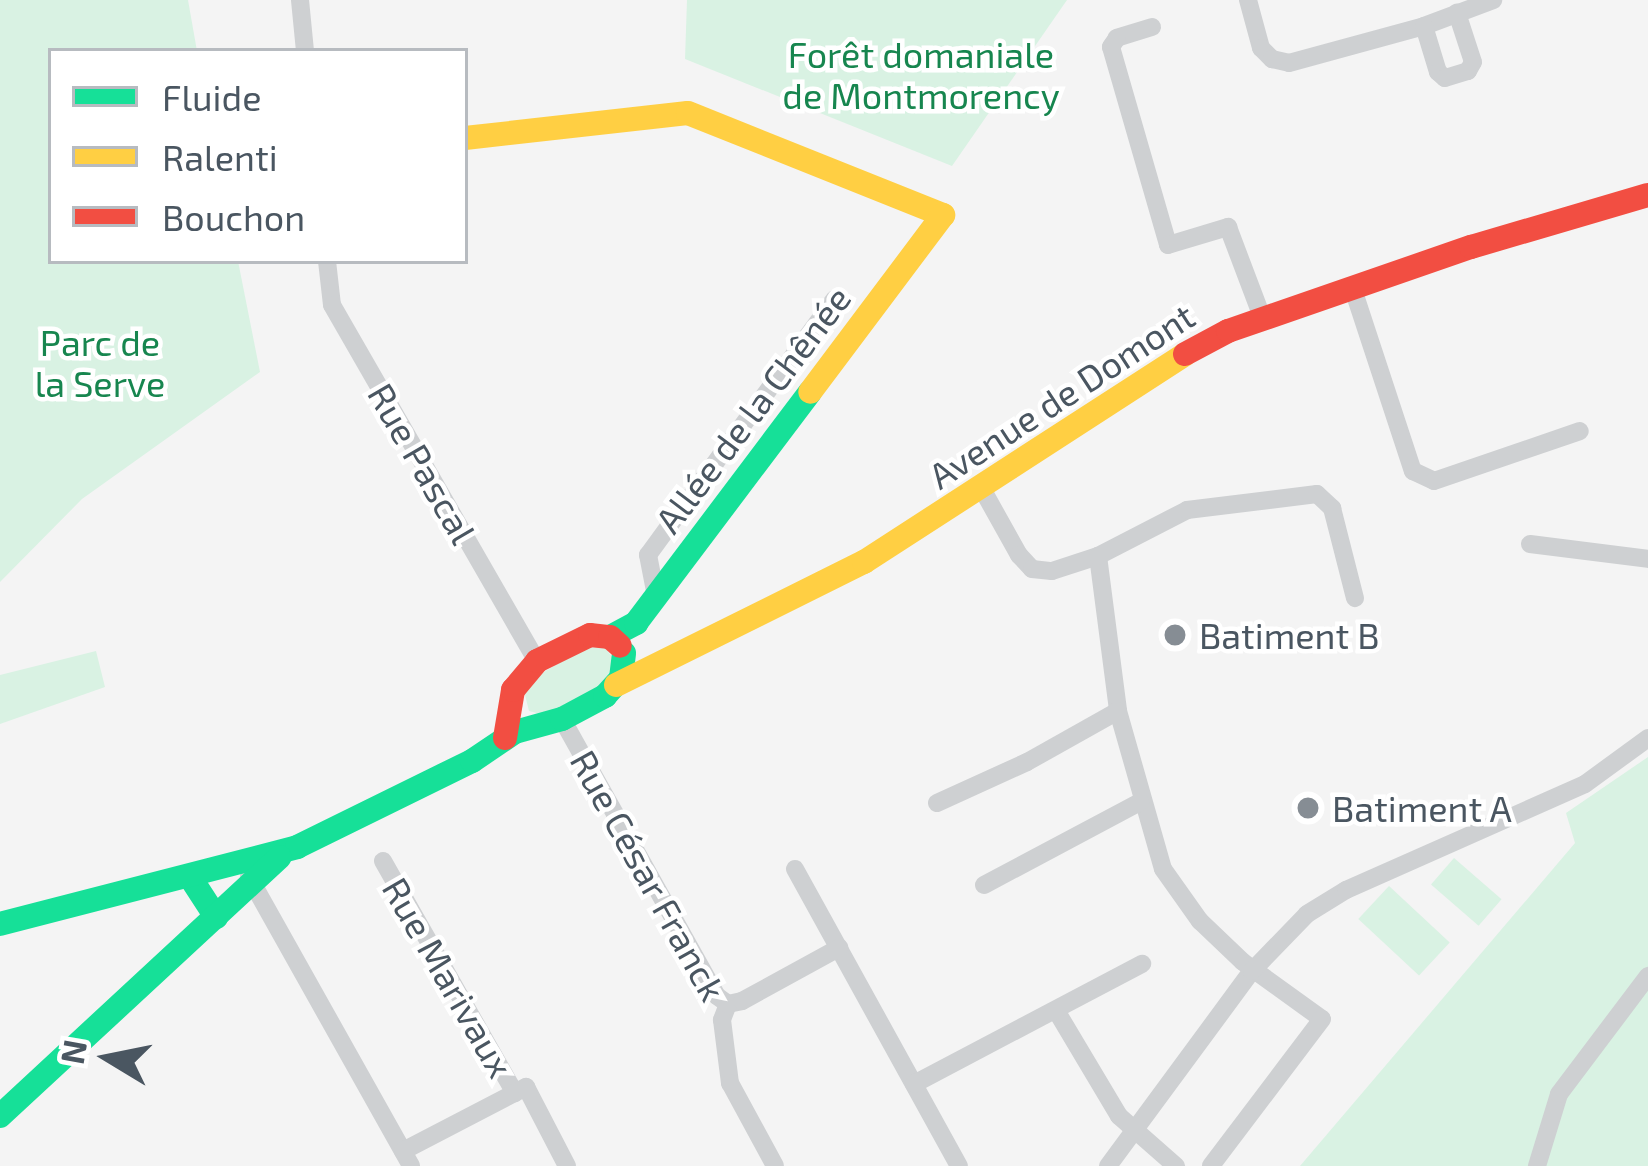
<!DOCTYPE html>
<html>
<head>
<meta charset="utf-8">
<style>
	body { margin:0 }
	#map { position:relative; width:1648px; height:1166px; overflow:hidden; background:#f4f4f4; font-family:"Exo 2",sans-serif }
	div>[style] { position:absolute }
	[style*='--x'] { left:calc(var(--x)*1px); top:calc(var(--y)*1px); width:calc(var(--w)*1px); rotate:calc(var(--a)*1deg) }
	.green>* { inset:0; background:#d9f2e3; transform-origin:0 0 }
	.street>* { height:18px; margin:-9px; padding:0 9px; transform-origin:9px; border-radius:9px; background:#ced0d2 }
	.fast>* { height:24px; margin:-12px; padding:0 12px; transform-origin:12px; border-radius:12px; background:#16e098 }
	.slow>* { height:24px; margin:-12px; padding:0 12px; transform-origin:12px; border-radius:12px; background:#ffcf43 }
	.jam>* { height:24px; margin:-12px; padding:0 12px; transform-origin:12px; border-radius:12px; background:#f24e42 }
	.dots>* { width:33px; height:33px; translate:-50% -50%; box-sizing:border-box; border:6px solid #fff; border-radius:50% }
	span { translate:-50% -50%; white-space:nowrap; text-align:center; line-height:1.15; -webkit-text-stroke:9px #fff; paint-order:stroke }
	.park-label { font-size:36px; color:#17864f }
	.street-label { font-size:36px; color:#4a5661 }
	.poi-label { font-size:36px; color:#4a5661 }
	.left { translate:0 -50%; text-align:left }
	.legend { position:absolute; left:48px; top:48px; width:420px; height:216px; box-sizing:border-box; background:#fff; border:3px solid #b7bbc0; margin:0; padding:15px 21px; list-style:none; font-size:36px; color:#4a5661 }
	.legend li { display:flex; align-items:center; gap:24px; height:60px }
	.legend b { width:60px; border:3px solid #b7bbc0 }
	.north { position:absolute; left:48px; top:998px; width:120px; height:120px; -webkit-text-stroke:9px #fff; paint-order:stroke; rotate:280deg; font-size:33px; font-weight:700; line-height:48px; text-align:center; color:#4a5661 }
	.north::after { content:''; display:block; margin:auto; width:42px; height:54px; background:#4a5661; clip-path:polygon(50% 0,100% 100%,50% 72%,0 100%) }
</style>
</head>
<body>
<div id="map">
	<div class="green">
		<div style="clip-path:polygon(0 0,188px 0,197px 51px,51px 51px,51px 261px,238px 261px,260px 372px,82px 499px,0 582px)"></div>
		<div style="clip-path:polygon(687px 0,1067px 0,952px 166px,685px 59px)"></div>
		<div style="clip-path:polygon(604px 647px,615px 660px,605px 685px,544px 715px,529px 711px,524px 691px,530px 680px,585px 648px)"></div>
		<div style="clip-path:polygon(96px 651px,105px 687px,0 724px,0 675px)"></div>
		<div style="clip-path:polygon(1648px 757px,1648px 1166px,1300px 1166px,1575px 843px,1566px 813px)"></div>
		<div style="left:1454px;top:858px;width:63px;height:35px;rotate:41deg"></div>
		<div style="left:1389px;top:886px;width:83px;height:45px;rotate:43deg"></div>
	</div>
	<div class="street">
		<div style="--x:300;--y:0;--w:51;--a:84.4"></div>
		<div style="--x:1248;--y:0;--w:50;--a:74.8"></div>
		<div style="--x:1261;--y:48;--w:16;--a:45"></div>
		<div style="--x:1272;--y:59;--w:17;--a:13"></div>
		<div style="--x:1289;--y:63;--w:140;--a:-15.3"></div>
		<div style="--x:1424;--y:26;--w:74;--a:-20.6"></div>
		<div style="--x:1424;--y:26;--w:48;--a:73.1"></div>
		<div style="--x:1438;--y:72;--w:9;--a:41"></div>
		<div style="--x:1445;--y:78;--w:24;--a:-17"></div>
		<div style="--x:1468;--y:71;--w:10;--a:-61"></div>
		<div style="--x:1473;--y:62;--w:52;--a:-108.1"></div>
		<div style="--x:1152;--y:27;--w:37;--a:163"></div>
		<div style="--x:1117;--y:38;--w:11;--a:124"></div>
		<div style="--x:1111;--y:47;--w:206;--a:73.9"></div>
		<div style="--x:1168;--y:245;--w:63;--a:-16.7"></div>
		<div style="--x:1228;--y:227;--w:96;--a:69.3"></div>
		<div style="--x:327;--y:261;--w:44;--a:83.5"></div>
		<div style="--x:332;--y:305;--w:411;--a:60.1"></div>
		<div style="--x:1352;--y:286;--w:195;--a:71.8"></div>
		<div style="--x:1413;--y:471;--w:23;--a:25"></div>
		<div style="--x:1434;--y:481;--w:154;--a:-18.9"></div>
		<div style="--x:981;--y:487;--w:78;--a:60.8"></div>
		<div style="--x:1019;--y:555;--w:19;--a:47"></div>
		<div style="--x:1032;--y:569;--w:20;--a:6"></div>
		<div style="--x:1052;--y:571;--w:48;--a:-18.1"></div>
		<div style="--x:1098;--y:556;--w:156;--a:82.6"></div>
		<div style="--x:1118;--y:711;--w:164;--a:74.1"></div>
		<div style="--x:1163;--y:869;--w:64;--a:54.6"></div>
		<div style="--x:1200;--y:921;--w:59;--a:43.6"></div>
		<div style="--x:1243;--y:962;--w:97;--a:35.8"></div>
		<div style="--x:1322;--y:1019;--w:184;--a:127.1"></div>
		<div style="--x:1530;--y:544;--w:119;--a:7.2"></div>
		<div style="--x:1098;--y:556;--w:100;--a:-27.3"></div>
		<div style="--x:1187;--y:510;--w:131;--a:-7"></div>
		<div style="--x:1317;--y:494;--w:21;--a:43"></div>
		<div style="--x:1332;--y:508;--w:93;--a:75.7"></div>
		<div style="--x:656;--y:596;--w:42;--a:-101"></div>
		<div style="--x:648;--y:555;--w:317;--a:-53.9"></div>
		<div style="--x:562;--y:719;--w:317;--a:60.8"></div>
		<div style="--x:717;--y:996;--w:14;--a:36"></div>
		<div style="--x:937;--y:803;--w:99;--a:-24.5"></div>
		<div style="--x:1027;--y:762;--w:104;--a:-29.3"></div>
		<div style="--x:383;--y:861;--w:267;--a:60.4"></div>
		<div style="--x:795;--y:869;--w:339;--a:61.1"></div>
		<div style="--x:249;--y:877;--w:331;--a:60.7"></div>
		<div style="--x:984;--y:885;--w:177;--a:-28"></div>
		<div style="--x:728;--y:1004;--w:17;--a:111"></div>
		<div style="--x:722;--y:1020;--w:64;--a:82.8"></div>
		<div style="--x:730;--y:1083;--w:94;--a:61.5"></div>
		<div style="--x:728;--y:1004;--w:14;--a:-12"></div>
		<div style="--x:742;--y:1001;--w:111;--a:-28.7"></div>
		<div style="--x:1057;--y:1012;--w:121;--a:59.2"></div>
		<div style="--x:1119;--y:1116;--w:76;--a:41.3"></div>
		<div style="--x:914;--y:1084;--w:258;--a:-27.8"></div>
		<div style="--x:403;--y:1151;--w:139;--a:-27.5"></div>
		<div style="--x:526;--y:1087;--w:89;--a:62.6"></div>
		<div style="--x:1108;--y:1166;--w:242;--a:-53.6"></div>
		<div style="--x:1252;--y:971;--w:79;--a:-46"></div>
		<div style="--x:1307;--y:914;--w:46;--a:-31.6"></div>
		<div style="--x:1346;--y:890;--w:261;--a:-23.9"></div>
		<div style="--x:1585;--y:784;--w:78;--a:-36.1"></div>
		<div style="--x:1537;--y:1166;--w:75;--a:-73"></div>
		<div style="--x:1559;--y:1094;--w:148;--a:-53"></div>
	</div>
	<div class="fast">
		<div style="--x:610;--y:637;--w:30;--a:-28"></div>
		<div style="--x:636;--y:623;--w:289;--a:-53"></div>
		<div style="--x:190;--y:877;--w:48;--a:57"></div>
		<div style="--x:0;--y:924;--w:307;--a:-14.5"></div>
		<div style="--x:297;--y:847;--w:195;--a:-26.2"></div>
		<div style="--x:472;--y:761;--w:52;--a:-34"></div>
		<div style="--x:515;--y:732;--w:49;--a:-15.5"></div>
		<div style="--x:562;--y:719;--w:49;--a:-28.1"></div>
		<div style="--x:605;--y:696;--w:24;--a:-48"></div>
		<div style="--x:621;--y:678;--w:25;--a:-83"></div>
		<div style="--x:0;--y:1116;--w:381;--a:-42.8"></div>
	</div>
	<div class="slow">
		<div style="--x:465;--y:138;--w:224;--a:-6.4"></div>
		<div style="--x:688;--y:113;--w:275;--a:21.8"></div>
		<div style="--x:943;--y:215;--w:221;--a:126.9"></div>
		<div style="--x:616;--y:685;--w:277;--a:-26.4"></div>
		<div style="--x:864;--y:562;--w:382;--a:-32.9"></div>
	</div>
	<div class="jam">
		<div style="--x:1185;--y:354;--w:49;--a:-28.1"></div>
		<div style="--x:1228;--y:331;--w:257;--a:-19.1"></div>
		<div style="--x:1471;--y:247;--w:184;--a:-16.4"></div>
		<div style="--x:505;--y:738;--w:49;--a:-80.5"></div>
		<div style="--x:513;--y:690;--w:38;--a:-50"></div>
		<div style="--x:537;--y:661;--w:59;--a:-26.1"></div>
		<div style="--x:590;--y:635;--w:20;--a:6"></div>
		<div style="--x:610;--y:637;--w:13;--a:42"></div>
	</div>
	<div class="dots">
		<div style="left:1175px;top:635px;background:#868d94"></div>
		<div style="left:1308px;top:808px;background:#868d94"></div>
	</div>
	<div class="park-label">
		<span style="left:921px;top:74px">Forêt domaniale<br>de Montmorency</span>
		<span style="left:100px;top:362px">Parc de<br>la Serve</span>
	</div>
	<div class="street-label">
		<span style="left:1061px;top:395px;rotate:-33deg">Avenue de Domont</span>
		<span style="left:752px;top:409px;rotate:-53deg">Allée de la Chênée</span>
		<span style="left:423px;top:463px;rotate:60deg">Rue Pascal</span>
		<span style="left:649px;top:875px;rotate:61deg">Rue César Franck</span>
		<span style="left:449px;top:977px;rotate:60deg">Rue Marivaux</span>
	</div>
	<div class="poi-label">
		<span class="left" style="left:1199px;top:635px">Batiment B</span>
		<span class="left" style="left:1332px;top:808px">Batiment A</span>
	</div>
	<ul class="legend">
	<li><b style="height:15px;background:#16e098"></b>Fluide</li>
	<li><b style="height:15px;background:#ffcf43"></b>Ralenti</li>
	<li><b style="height:15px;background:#f24e42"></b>Bouchon</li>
	</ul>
	<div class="north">N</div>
</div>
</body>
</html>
